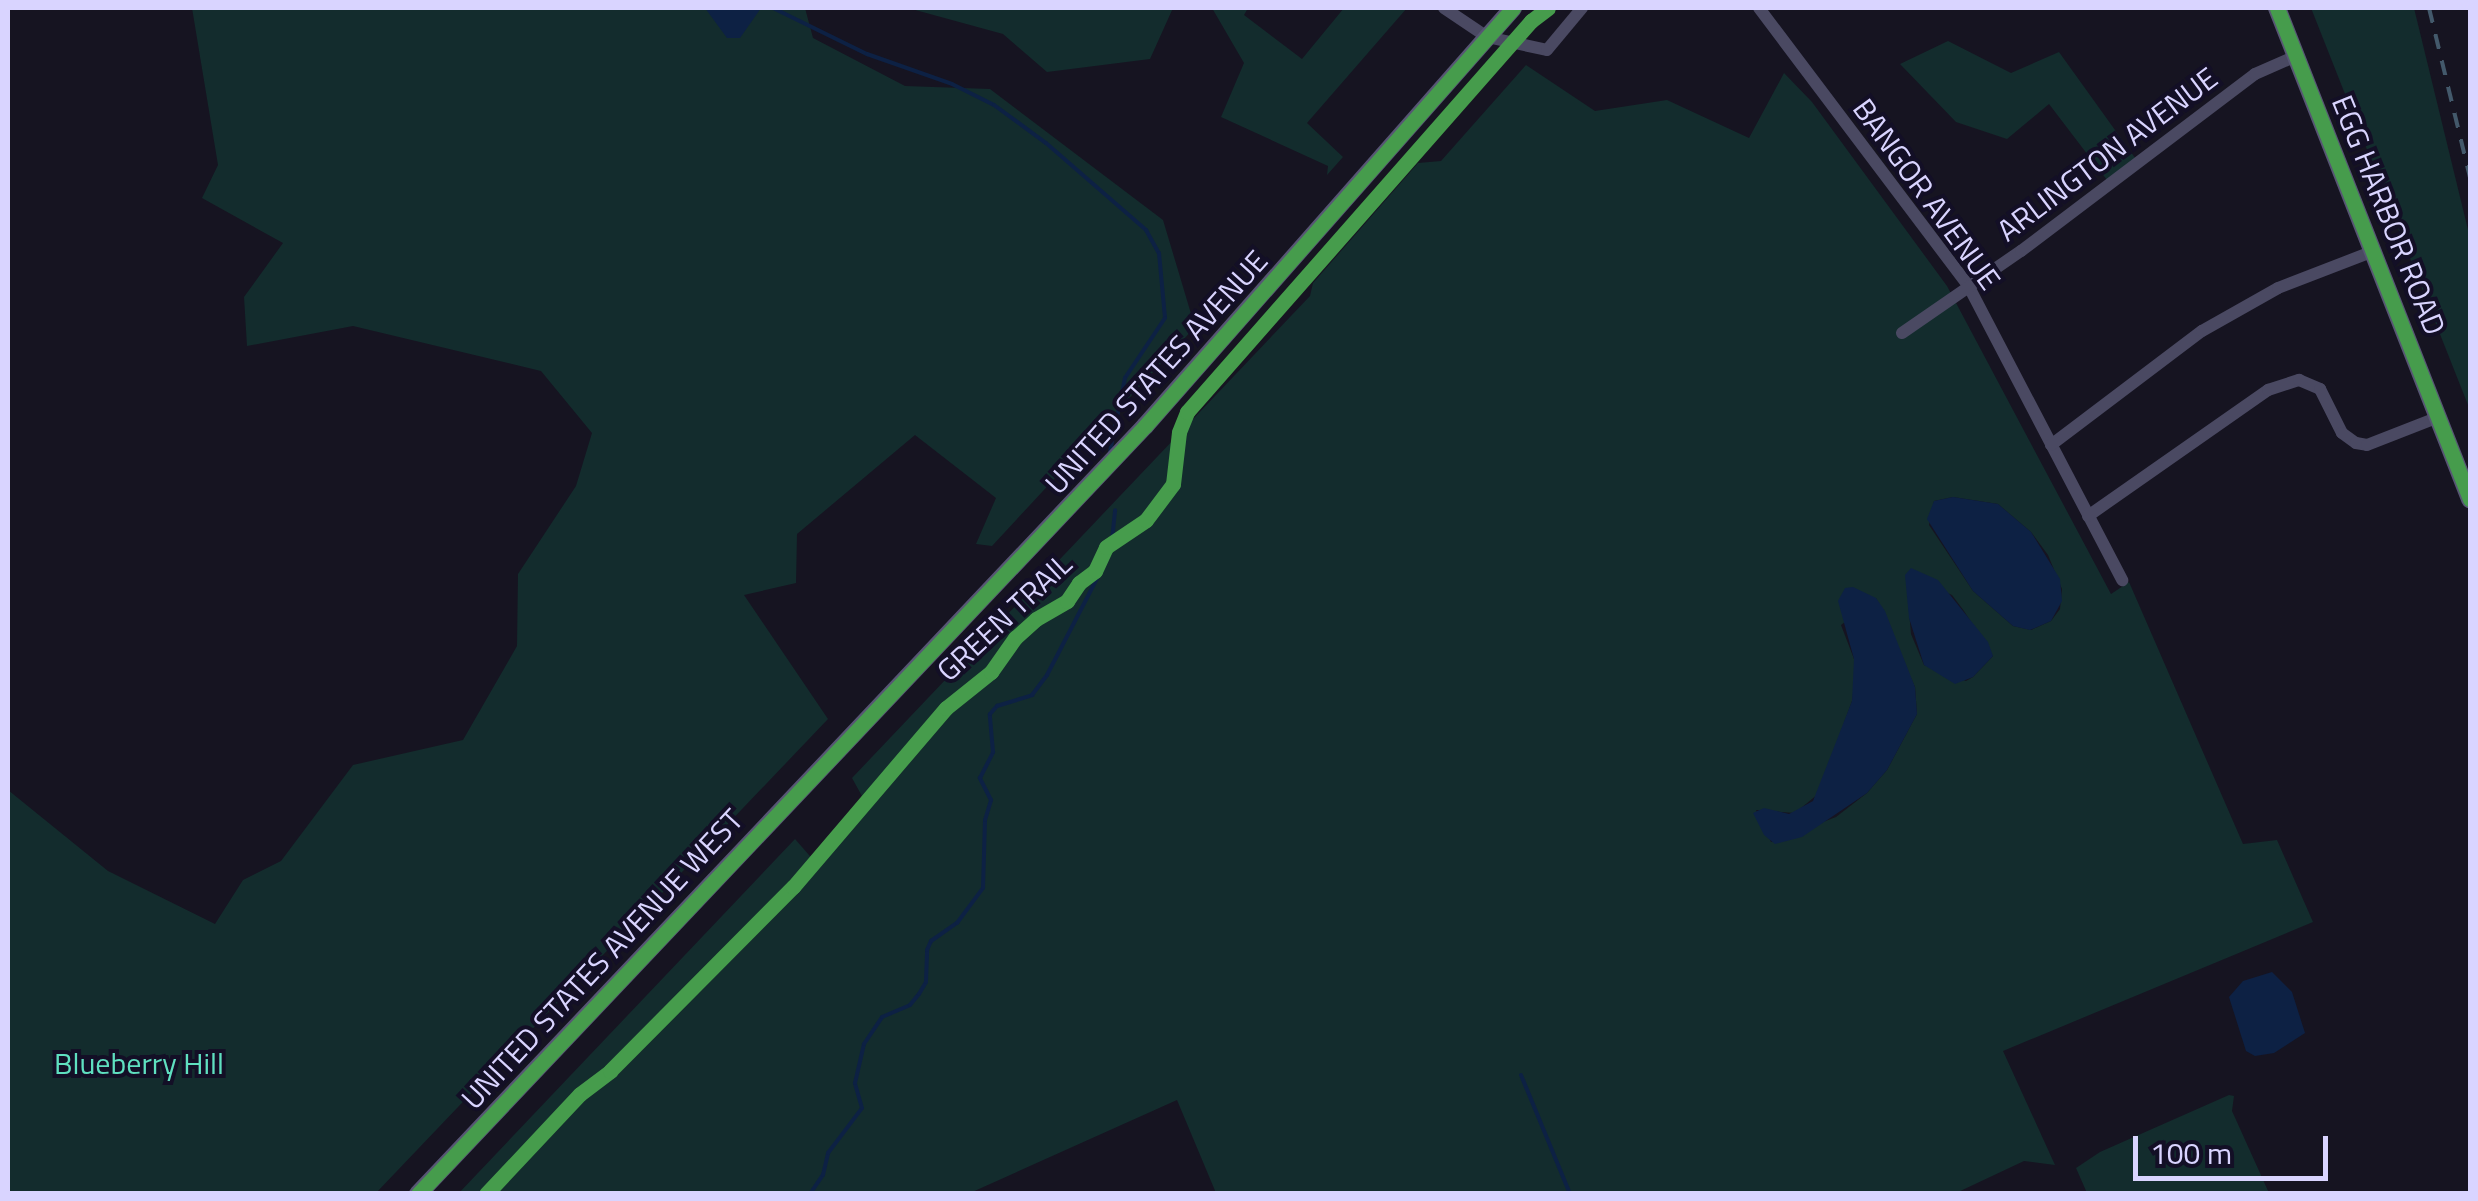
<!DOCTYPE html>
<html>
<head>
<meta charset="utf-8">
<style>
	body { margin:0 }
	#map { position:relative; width:2478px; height:1201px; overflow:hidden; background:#161421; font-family:"Titillium Web",sans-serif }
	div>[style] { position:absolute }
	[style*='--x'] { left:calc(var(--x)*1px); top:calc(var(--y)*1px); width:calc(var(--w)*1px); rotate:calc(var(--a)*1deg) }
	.green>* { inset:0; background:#132c2d }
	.water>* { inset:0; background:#0d2144 }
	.stream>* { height:4px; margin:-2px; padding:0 2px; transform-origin:2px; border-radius:2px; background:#0d2144 }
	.street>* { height:12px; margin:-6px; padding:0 6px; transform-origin:6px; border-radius:6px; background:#4a4962 }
	.secondary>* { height:18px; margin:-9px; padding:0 9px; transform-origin:9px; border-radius:9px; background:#575674 }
	.rail>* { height:4px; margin-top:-2px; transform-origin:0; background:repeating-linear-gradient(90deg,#43596b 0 15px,transparent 0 27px) }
	.cycleway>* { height:15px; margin:-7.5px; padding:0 7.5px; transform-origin:7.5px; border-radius:7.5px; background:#469c4c }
	span { translate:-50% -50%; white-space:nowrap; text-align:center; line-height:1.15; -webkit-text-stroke:8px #130f26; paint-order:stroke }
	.street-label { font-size:30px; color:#d9d4ff }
	.park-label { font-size:30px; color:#5fe0c0 }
	.frame { position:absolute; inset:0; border:10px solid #d9d4ff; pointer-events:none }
	.scale { position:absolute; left:2133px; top:1136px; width:195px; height:45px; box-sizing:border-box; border:5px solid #d9d4ff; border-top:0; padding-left:12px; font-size:30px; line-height:35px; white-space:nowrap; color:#d9d4ff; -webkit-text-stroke:8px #130f26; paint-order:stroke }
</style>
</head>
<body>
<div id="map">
	<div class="green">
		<div style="clip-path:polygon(192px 8px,805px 8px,813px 38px,905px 86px,990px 89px,1163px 220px,1195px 327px,992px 546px,976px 544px,996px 498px,915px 435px,797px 534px,796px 583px,744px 595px,828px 719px,376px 1193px,8px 1193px,8px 790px,108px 871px,215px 924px,243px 880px,281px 861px,353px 765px,463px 740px,517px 646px,518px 574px,576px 486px,592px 433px,541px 371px,353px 326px,247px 346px,244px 297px,283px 243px,202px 198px,218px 165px)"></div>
		<div style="clip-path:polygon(908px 8px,1173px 8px,1150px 59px,1047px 72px,1003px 34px)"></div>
		<div style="clip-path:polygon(1212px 8px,1248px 8px,1244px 15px,1302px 59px,1344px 8px,1407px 8px,1307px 123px,1343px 157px,1327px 175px,1328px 166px,1221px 117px,1244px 63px)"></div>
		<div style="clip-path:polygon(2311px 8px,2414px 8px,2470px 238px,2470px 410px)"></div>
		<div style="clip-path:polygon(1948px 41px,2011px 73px,2059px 52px,2138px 162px,2110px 184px,2049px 104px,2007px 139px,1956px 122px,1900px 64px)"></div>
		<div style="clip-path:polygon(evenodd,1526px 65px,1595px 111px,1667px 100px,1749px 138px,1784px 73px,1812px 102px,1947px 286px,2111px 594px,2129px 582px,2243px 844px,2277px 840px,2313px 922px,2003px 1051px,2055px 1165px,2024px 1161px,1956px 1193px,1216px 1193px,1177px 1100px,970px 1193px,458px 1194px,795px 839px,816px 863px,868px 807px,852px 778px,1310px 296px,1313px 283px,1418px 163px,1441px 161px,1526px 65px,1953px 497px,1998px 504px,2031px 532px,2048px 555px,2062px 589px,2060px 609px,2051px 621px,2031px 630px,2013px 626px,1973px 591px,1929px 525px,1934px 501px,1953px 497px,1526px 65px,1906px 575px,1952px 595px,1964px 611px,1993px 656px,1973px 677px,1966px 681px,1924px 665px,1911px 634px,1906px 575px,1526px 65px,1876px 598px,1915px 687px,1917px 714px,1887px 770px,1867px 793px,1836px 817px,1771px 842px,1756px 810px,1795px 813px,1818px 794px,1852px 701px,1855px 679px,1854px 659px,1841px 625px,1876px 598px)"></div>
		<div style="clip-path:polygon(2229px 1095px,2234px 1096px,2232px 1111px,2269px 1193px,2087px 1193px,2076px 1168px,2100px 1152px)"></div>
	</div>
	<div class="water">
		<div style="clip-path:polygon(705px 8px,761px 8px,740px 38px,727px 38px)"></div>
		<div style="clip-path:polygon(1953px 497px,1998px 504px,2031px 532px,2060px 579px,2062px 601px,2051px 621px,2030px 630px,2013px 626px,1973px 591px,1927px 519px,1934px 501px)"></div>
		<div style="clip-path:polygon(1911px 568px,1938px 580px,1988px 642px,1993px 656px,1973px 677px,1955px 684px,1924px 665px,1909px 618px,1905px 575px)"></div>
		<div style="clip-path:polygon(1853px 587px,1876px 598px,1885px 611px,1915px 687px,1917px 714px,1887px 770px,1867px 793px,1802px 837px,1775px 844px,1764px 835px,1753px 813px,1764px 808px,1789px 814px,1813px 801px,1852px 701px,1854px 659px,1838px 601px,1845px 588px)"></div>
		<div style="clip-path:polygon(2272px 972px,2292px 992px,2305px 1033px,2274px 1053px,2255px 1056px,2246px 1051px,2229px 997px,2243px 981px)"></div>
	</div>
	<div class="stream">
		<div style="--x:773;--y:8;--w:105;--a:26.1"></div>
		<div style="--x:867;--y:54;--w:90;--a:19.4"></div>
		<div style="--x:952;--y:84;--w:47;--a:26.6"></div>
		<div style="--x:994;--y:105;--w:64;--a:36.2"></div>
		<div style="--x:1046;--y:143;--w:133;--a:41"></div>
		<div style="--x:1146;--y:230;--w:26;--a:61"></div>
		<div style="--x:1159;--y:253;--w:65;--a:84.7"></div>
		<div style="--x:1165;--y:318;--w:72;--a:123.7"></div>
		<div style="--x:1125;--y:378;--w:76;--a:101.5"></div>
		<div style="--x:1521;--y:1075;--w:129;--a:67.6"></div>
		<div style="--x:810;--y:1194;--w:23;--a:-56"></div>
		<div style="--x:823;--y:1175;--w:23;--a:-77"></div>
		<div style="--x:828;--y:1153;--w:56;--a:-52.9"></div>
		<div style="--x:862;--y:1108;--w:26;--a:-106"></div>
		<div style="--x:855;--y:1083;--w:40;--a:-77"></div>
		<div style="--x:864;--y:1044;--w:32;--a:-56"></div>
		<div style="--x:882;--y:1017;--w:30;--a:-23"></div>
		<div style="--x:910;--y:1005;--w:14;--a:-51"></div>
		<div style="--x:919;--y:994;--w:14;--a:-60"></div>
		<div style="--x:926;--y:982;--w:32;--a:-88"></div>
		<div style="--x:927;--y:950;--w:10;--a:-66"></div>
		<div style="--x:931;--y:941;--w:32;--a:-35"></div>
		<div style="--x:957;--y:923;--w:44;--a:-53.4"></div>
		<div style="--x:983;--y:888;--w:68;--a:-88.3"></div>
		<div style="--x:985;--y:820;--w:21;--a:-73"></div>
		<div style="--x:991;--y:800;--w:25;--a:-117"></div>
		<div style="--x:980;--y:778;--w:29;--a:-63"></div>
		<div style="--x:993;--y:752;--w:38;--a:-95"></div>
		<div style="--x:990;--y:714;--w:11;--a:-49"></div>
		<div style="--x:997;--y:706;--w:37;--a:-17"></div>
		<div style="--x:1032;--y:695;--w:25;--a:-53"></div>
		<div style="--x:1047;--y:675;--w:117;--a:-62.6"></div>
		<div style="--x:1101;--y:571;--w:33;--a:-70"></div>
		<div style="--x:1112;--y:540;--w:30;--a:-84"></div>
	</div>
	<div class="street">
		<div style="--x:1444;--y:8;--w:52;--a:34"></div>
		<div style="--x:1487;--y:37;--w:61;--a:12.2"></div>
		<div style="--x:1547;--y:50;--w:55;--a:-50.2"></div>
		<div style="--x:1759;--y:8;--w:349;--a:53"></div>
		<div style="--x:1969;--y:287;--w:331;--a:62.4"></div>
		<div style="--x:1902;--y:333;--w:145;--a:-34.6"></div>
		<div style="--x:2021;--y:251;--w:293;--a:-37.1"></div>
		<div style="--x:2255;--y:74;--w:45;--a:-23.7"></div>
		<div style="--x:2051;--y:445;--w:189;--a:-37.1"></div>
		<div style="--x:2202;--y:331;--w:87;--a:-29.5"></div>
		<div style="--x:2278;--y:288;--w:103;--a:-21.1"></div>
		<div style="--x:2088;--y:516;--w:220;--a:-35"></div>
		<div style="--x:2268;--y:390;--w:33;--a:-18"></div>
		<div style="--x:2299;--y:380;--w:23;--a:23"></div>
		<div style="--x:2320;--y:389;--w:49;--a:63.4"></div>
		<div style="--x:2342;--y:433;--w:17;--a:36"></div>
		<div style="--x:2356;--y:443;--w:11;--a:10"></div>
		<div style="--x:2367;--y:445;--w:77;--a:-21.3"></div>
	</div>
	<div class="secondary">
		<div style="--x:2277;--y:8;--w:528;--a:68.54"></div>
		<div style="--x:418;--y:1194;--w:1058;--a:-46.57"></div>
		<div style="--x:1145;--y:426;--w:557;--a:-48.64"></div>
	</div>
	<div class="rail">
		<div style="--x:2429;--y:8;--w:175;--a:76.4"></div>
	</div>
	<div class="cycleway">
		<div style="--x:2277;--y:8;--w:528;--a:68.54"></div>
		<div style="--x:418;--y:1194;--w:1058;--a:-46.57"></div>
		<div style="--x:1145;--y:426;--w:557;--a:-48.64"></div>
		<div style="--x:486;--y:1194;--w:137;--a:-46.8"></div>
		<div style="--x:580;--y:1094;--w:38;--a:-37"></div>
		<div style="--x:610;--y:1071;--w:260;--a:-45.2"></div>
		<div style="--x:793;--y:887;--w:235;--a:-49.5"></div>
		<div style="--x:946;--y:708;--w:58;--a:-38.7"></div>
		<div style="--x:991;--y:672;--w:42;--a:-54.8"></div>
		<div style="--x:1015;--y:638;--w:28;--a:-42"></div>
		<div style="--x:1036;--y:619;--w:36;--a:-30"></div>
		<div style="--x:1067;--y:601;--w:22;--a:-56"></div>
		<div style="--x:1079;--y:583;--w:20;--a:-37"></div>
		<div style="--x:1095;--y:571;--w:26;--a:-65"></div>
		<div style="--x:1106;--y:547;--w:48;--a:-34"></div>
		<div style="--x:1146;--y:520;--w:45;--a:-53.1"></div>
		<div style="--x:1173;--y:484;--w:52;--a:-83.4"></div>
		<div style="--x:1179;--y:432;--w:22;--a:-68"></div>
		<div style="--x:1187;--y:412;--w:521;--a:-48.66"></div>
		<div style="--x:1531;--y:21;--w:21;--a:-37"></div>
	</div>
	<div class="street-label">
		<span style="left:2107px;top:154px;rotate:-37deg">ARLINGTON AVENUE</span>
		<span style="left:1927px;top:194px;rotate:54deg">BANGOR AVENUE</span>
		<span style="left:2389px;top:215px;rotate:68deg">EGG HARBOR ROAD</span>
		<span style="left:1156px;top:372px;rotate:-48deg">UNITED STATES AVENUE</span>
		<span style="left:1004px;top:617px;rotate:-43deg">GREEN TRAIL</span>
		<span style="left:602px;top:959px;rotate:-47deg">UNITED STATES AVENUE WEST</span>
	</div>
	<div class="park-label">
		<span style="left:139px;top:1063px">Blueberry Hill</span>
	</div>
	<div class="frame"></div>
	<div class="scale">100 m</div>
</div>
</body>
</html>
